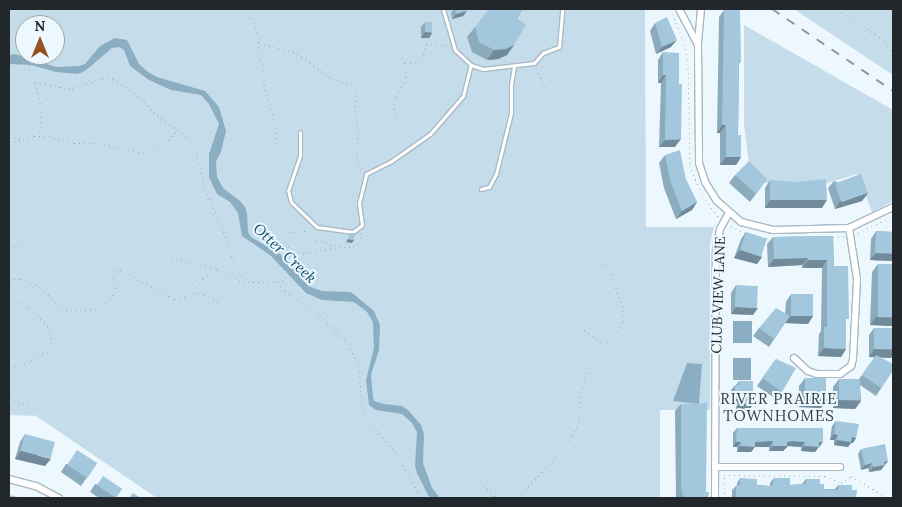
<!DOCTYPE html>
<html>
<head>
<meta charset="utf-8">
<style>
	body { margin:0 }
	#map { position:relative; width:902px; height:507px; overflow:hidden; background:#edf7fe; font-family:Lora,serif }
	div>[style] { position:absolute }
	[style*='--x'] { left:calc(var(--x)*1px); top:calc(var(--y)*1px); width:calc(var(--w)*1px); rotate:calc(var(--a)*1deg) }
	.green>* { inset:0; background:#c5ddeb }
	.water>* { inset:0; background:#8baec3; transform-origin:0 0 }
	.path>* { height:1px; margin-top:-0.5px; transform-origin:0; background:repeating-linear-gradient(90deg,#a4acb2 0 1px,transparent 0 5px) }
	.roads { filter:drop-shadow(1px 0 #a8b9c3) drop-shadow(-1px 0 #a8b9c3) drop-shadow(0 1px #a8b9c3) drop-shadow(0 -1px #a8b9c3) }
	.service>* { height:3px; margin:-1.5px; padding:0 1.5px; transform-origin:1.5px; border-radius:1.5px; background:#fff }
	.minor>* { height:6px; margin:-3px; padding:0 3px; transform-origin:3px; border-radius:3px; background:#fff }
	.rail>* { height:2px; margin-top:-1px; transform-origin:0; background:repeating-linear-gradient(90deg,#8e969b 0 9px,transparent 0 18px) }
	.wall>* { inset:0; background:#8cabbd }
	.shaded-wall>* { inset:0; background:#728b9a }
	.building>* { inset:0; background:#a3c7dc; transform-origin:0 0 }
	span { translate:-50% -50%; white-space:nowrap; text-align:center; line-height:1.15; -webkit-text-stroke:4px #edf7fe; paint-order:stroke }
	.street-label { font-size:14px; color:#21272b }
	.water-label { font-size:15px; color:#125471; font-style:italic }
	.neighbourhood-label { font-size:15px; color:#303e46; letter-spacing:1px }
	.frame { position:absolute; inset:0; border:10px solid #21272b; pointer-events:none }
	.north { position:absolute; left:15px; top:15px; width:50px; height:50px; box-sizing:border-box; background:#edf7fe; border:1px solid #9ba4aa; border-radius:50%; rotate:0deg; font-size:14px; font-weight:700; line-height:20px; text-align:center; color:#21272b }
	.north::after { content:''; display:block; margin:auto; width:18px; height:22px; background:#965322; clip-path:polygon(50% 0,100% 100%,50% 72%,0 100%) }
</style>
</head>
<body>
<div id="map">
	<div class="green">
		<div style="clip-path:polygon(evenodd,9px 9px,645px 9px,646px 227px,714px 227px,710px 244px,710px 410px,660px 410px,660px 498px,157px 498px,36px 416px,9px 415px,9px 9px,25px 25px,55px 25px,55px 55px,25px 55px,25px 25px)"></div>
		<div style="clip-path:polygon(794px 9px,893px 9px,893px 75px)"></div>
		<div style="clip-path:polygon(744px 25px,893px 110px,893px 201px,872px 212px,857px 174px,824px 184px,764px 183px,750px 172px,744px 124px)"></div>
	</div>
	<div class="water">
		<div style="clip-path:polygon(115px 38px,127px 40px,139px 64px,148px 72px,157px 77px,205px 91px,219px 107px,226px 131px,221px 152px,216px 161px,217px 177px,223px 188px,240px 201px,245px 207px,247px 213px,248px 232px,251px 237px,280px 254px,308px 286px,322px 291px,351px 292px,374px 311px,380px 325px,379px 350px,371px 375px,373px 397px,374px 401px,384px 404px,402px 406px,408px 410px,421px 425px,424px 434px,423px 463px,432px 488px,440px 498px,431px 498px,428px 495px,417px 473px,415px 466px,417px 432px,412px 423px,402px 414px,376px 410px,369px 405px,366px 380px,374px 348px,373px 322px,367px 312px,354px 302px,322px 300px,306px 293px,270px 255px,242px 236px,238px 213px,230px 202px,217px 194px,209px 177px,209px 154px,219px 124px,209px 104px,201px 95px,171px 90px,149px 80px,130px 66px,124px 50px,119px 47px,112px 48px,85px 71px,78px 74px,56px 72px,31px 65px,9px 64px,9px 55px,15px 54px,56px 67px,79px 66px,85px 64px,100px 46px)"></div>
		<div style="left:752px;top:321px;width:22px;height:19px;rotate:90deg"></div>
		<div style="left:733px;top:358px;width:18px;height:22px"></div>
		<div style="clip-path:polygon(687px 363px,702px 364px,699px 404px,673px 401px)"></div>
	</div>
	<div class="path">
		<div style="--x:670;--y:9;--w:33;--a:67"></div>
		<div style="--x:683;--y:39;--w:25;--a:78"></div>
		<div style="--x:688;--y:63;--w:102;--a:88.9"></div>
		<div style="--x:690;--y:165;--w:33;--a:69"></div>
		<div style="--x:702;--y:196;--w:28;--a:52"></div>
		<div style="--x:838;--y:9;--w:52;--a:34"></div>
		<div style="--x:881;--y:38;--w:18;--a:49"></div>
		<div style="--x:252;--y:18;--w:20;--a:70"></div>
		<div style="--x:259;--y:37;--w:18;--a:93"></div>
		<div style="--x:258;--y:55;--w:15;--a:67"></div>
		<div style="--x:264;--y:69;--w:16;--a:90"></div>
		<div style="--x:264;--y:85;--w:34;--a:73"></div>
		<div style="--x:274;--y:118;--w:30;--a:84"></div>
		<div style="--x:24;--y:37;--w:1;--a:45"></div>
		<div style="--x:259;--y:43;--w:39;--a:15"></div>
		<div style="--x:297;--y:53;--w:44;--a:36.6"></div>
		<div style="--x:332;--y:79;--w:25;--a:16"></div>
		<div style="--x:356;--y:86;--w:20;--a:93"></div>
		<div style="--x:355;--y:106;--w:27;--a:84"></div>
		<div style="--x:358;--y:133;--w:24;--a:92"></div>
		<div style="--x:357;--y:157;--w:7;--a:82"></div>
		<div style="--x:358;--y:164;--w:6;--a:51"></div>
		<div style="--x:400;--y:53;--w:15;--a:67"></div>
		<div style="--x:406;--y:67;--w:11;--a:90"></div>
		<div style="--x:406;--y:78;--w:24;--a:118"></div>
		<div style="--x:395;--y:99;--w:14;--a:94"></div>
		<div style="--x:394;--y:113;--w:7;--a:74"></div>
		<div style="--x:396;--y:120;--w:24;--a:55"></div>
		<div style="--x:31;--y:55;--w:18;--a:96"></div>
		<div style="--x:29;--y:73;--w:11;--a:56"></div>
		<div style="--x:35;--y:82;--w:38;--a:11"></div>
		<div style="--x:72;--y:89;--w:32;--a:-20"></div>
		<div style="--x:102;--y:78;--w:11;--a:0"></div>
		<div style="--x:113;--y:78;--w:34;--a:36"></div>
		<div style="--x:141;--y:98;--w:18;--a:49"></div>
		<div style="--x:153;--y:112;--w:44;--a:36.6"></div>
		<div style="--x:188;--y:138;--w:12;--a:55"></div>
		<div style="--x:195;--y:148;--w:42;--a:76.3"></div>
		<div style="--x:205;--y:189;--w:42;--a:65.9"></div>
		<div style="--x:222;--y:227;--w:39;--a:72"></div>
		<div style="--x:234;--y:264;--w:14;--a:56"></div>
		<div style="--x:242;--y:276;--w:10;--a:37"></div>
		<div style="--x:405;--y:62;--w:12;--a:5"></div>
		<div style="--x:417;--y:63;--w:11;--a:-52"></div>
		<div style="--x:424;--y:54;--w:10;--a:-79"></div>
		<div style="--x:426;--y:44;--w:22;--a:3"></div>
		<div style="--x:536;--y:68;--w:31;--a:65"></div>
		<div style="--x:35;--y:83;--w:25;--a:74"></div>
		<div style="--x:42;--y:107;--w:28;--a:96"></div>
		<div style="--x:9;--y:136;--w:14;--a:12"></div>
		<div style="--x:9;--y:143;--w:26;--a:-16"></div>
		<div style="--x:34;--y:136;--w:15;--a:0"></div>
		<div style="--x:49;--y:136;--w:26;--a:16"></div>
		<div style="--x:74;--y:143;--w:25;--a:0"></div>
		<div style="--x:99;--y:143;--w:45;--a:12.8"></div>
		<div style="--x:143;--y:153;--w:19;--a:-18"></div>
		<div style="--x:161;--y:147;--w:24;--a:-45"></div>
		<div style="--x:731;--y:226;--w:16;--a:27"></div>
		<div style="--x:858;--y:233;--w:39;--a:-26"></div>
		<div style="--x:761;--y:237;--w:11;--a:10"></div>
		<div style="--x:833;--y:237;--w:11;--a:-5"></div>
		<div style="--x:9;--y:248;--w:30;--a:-14"></div>
		<div style="--x:166;--y:257;--w:52;--a:13.2"></div>
		<div style="--x:217;--y:269;--w:29;--a:27"></div>
		<div style="--x:243;--y:282;--w:34;--a:0"></div>
		<div style="--x:277;--y:282;--w:10;--a:-24"></div>
		<div style="--x:286;--y:278;--w:20;--a:-60"></div>
		<div style="--x:296;--y:261;--w:12;--a:-42"></div>
		<div style="--x:305;--y:253;--w:35;--a:-10"></div>
		<div style="--x:339;--y:247;--w:14;--a:0"></div>
		<div style="--x:353;--y:247;--w:8;--a:-30"></div>
		<div style="--x:360;--y:243;--w:12;--a:-81"></div>
		<div style="--x:296;--y:260;--w:23;--a:-121"></div>
		<div style="--x:284;--y:240;--w:9;--a:-58"></div>
		<div style="--x:289;--y:232;--w:16;--a:-4"></div>
		<div style="--x:305;--y:231;--w:14;--a:39"></div>
		<div style="--x:316;--y:240;--w:23;--a:15"></div>
		<div style="--x:277;--y:282;--w:12;--a:48"></div>
		<div style="--x:285;--y:291;--w:42;--a:34.4"></div>
		<div style="--x:320;--y:315;--w:40;--a:46"></div>
		<div style="--x:348;--y:344;--w:25;--a:63"></div>
		<div style="--x:359;--y:366;--w:43;--a:86"></div>
		<div style="--x:362;--y:409;--w:10;--a:66"></div>
		<div style="--x:366;--y:418;--w:45;--a:49.5"></div>
		<div style="--x:395;--y:452;--w:53;--a:59.6"></div>
		<div style="--x:9;--y:288;--w:10;--a:-61"></div>
		<div style="--x:14;--y:279;--w:7;--a:0"></div>
		<div style="--x:21;--y:279;--w:22;--a:22"></div>
		<div style="--x:41;--y:287;--w:25;--a:47"></div>
		<div style="--x:58;--y:305;--w:9;--a:27"></div>
		<div style="--x:66;--y:309;--w:9;--a:13"></div>
		<div style="--x:75;--y:311;--w:23;--a:-5"></div>
		<div style="--x:98;--y:309;--w:24;--a:-42"></div>
		<div style="--x:116;--y:293;--w:17;--a:-100"></div>
		<div style="--x:113;--y:276;--w:7;--a:-56"></div>
		<div style="--x:117;--y:270;--w:3;--a:0"></div>
		<div style="--x:120;--y:270;--w:61;--a:28.2"></div>
		<div style="--x:174;--y:299;--w:25;--a:-14"></div>
		<div style="--x:198;--y:293;--w:6;--a:9"></div>
		<div style="--x:204;--y:294;--w:18;--a:29"></div>
		<div style="--x:194;--y:292;--w:17;--a:-57"></div>
		<div style="--x:203;--y:278;--w:17;--a:-33"></div>
		<div style="--x:9;--y:298;--w:23;--a:25"></div>
		<div style="--x:30;--y:308;--w:28;--a:46"></div>
		<div style="--x:49;--y:328;--w:18;--a:81"></div>
		<div style="--x:52;--y:346;--w:7;--a:124"></div>
		<div style="--x:48;--y:352;--w:14;--a:168"></div>
		<div style="--x:34;--y:355;--w:8;--a:120"></div>
		<div style="--x:30;--y:362;--w:16;--a:165"></div>
		<div style="--x:15;--y:366;--w:12;--a:121"></div>
		<div style="--x:584;--y:330;--w:25;--a:34"></div>
		<div style="--x:9;--y:392;--w:6;--a:81"></div>
		<div style="--x:9;--y:399;--w:37;--a:19"></div>
		<div style="--x:480;--y:481;--w:23;--a:47"></div>
		<div style="--x:518;--y:498;--w:72;--a:-47.2"></div>
		<div style="--x:567;--y:445;--w:26;--a:-62"></div>
		<div style="--x:579;--y:422;--w:25;--a:-88"></div>
		<div style="--x:580;--y:397;--w:26;--a:-74"></div>
		<div style="--x:587;--y:372;--w:62;--a:-54.2"></div>
		<div style="--x:623;--y:322;--w:15;--a:-90"></div>
		<div style="--x:623;--y:307;--w:40;--a:-111"></div>
		<div style="--x:609;--y:270;--w:8;--a:-135"></div>
		<div style="--x:603;--y:264;--w:9;--a:-159"></div>
		<div style="--x:725;--y:498;--w:23;--a:-92"></div>
		<div style="--x:724;--y:475;--w:101;--a:0.6"></div>
		<div style="--x:825;--y:476;--w:17;--a:24"></div>
		<div style="--x:841;--y:483;--w:12;--a:-35"></div>
		<div style="--x:851;--y:476;--w:43;--a:30.7"></div>
	</div>
	<div class="roads">
		<div class="service">
			<div style="--x:443;--y:9;--w:43;--a:73.7"></div>
			<div style="--x:455;--y:50;--w:22;--a:43"></div>
			<div style="--x:471;--y:65;--w:13;--a:18"></div>
			<div style="--x:483;--y:69;--w:51;--a:-6.7"></div>
			<div style="--x:534;--y:63;--w:13;--a:-48"></div>
			<div style="--x:543;--y:53;--w:17;--a:-21"></div>
			<div style="--x:559;--y:47;--w:38;--a:-85"></div>
			<div style="--x:300;--y:132;--w:24;--a:90"></div>
			<div style="--x:300;--y:156;--w:36;--a:109"></div>
			<div style="--x:288;--y:190;--w:12;--a:76"></div>
			<div style="--x:291;--y:202;--w:36;--a:44"></div>
			<div style="--x:317;--y:227;--w:36;--a:8"></div>
			<div style="--x:353;--y:232;--w:11;--a:-38"></div>
			<div style="--x:362;--y:225;--w:22;--a:-98"></div>
			<div style="--x:359;--y:203;--w:30;--a:-76"></div>
			<div style="--x:366;--y:174;--w:27;--a:-27"></div>
			<div style="--x:390;--y:162;--w:49;--a:-35"></div>
			<div style="--x:430;--y:134;--w:50;--a:-49"></div>
			<div style="--x:463;--y:96;--w:32;--a:-76"></div>
			<div style="--x:481;--y:189;--w:8;--a:-14"></div>
			<div style="--x:489;--y:187;--w:15;--a:-62"></div>
			<div style="--x:496;--y:174;--w:63;--a:-76.2"></div>
			<div style="--x:511;--y:113;--w:28;--a:-90"></div>
			<div style="--x:511;--y:85;--w:19;--a:-81"></div>
		</div>
		<div class="minor">
			<div style="--x:679;--y:9;--w:40;--a:62"></div>
			<div style="--x:701;--y:9;--w:35;--a:95"></div>
			<div style="--x:698;--y:44;--w:119;--a:89.5"></div>
			<div style="--x:699;--y:163;--w:20;--a:72"></div>
			<div style="--x:705;--y:182;--w:22;--a:58"></div>
			<div style="--x:717;--y:201;--w:32;--a:41"></div>
			<div style="--x:741;--y:222;--w:33;--a:14"></div>
			<div style="--x:773;--y:230;--w:76;--a:-1.5"></div>
			<div style="--x:849;--y:228;--w:49;--a:-25.5"></div>
			<div style="--x:794;--y:358;--w:19;--a:43"></div>
			<div style="--x:808;--y:371;--w:9;--a:18"></div>
			<div style="--x:817;--y:374;--w:23;--a:0"></div>
			<div style="--x:840;--y:374;--w:14;--a:-36"></div>
			<div style="--x:851;--y:366;--w:7;--a:-74"></div>
			<div style="--x:853;--y:359;--w:80;--a:-87.1"></div>
			<div style="--x:857;--y:279;--w:52;--a:-98.9"></div>
			<div style="--x:715;--y:467;--w:125;--a:0"></div>
			<div style="--x:9;--y:479;--w:28;--a:15"></div>
			<div style="--x:36;--y:486;--w:26;--a:28"></div>
			<div style="--x:715;--y:498;--w:248;--a:-89.8"></div>
			<div style="--x:716;--y:250;--w:21;--a:-79"></div>
			<div style="--x:720;--y:229;--w:18;--a:-61"></div>
		</div>
	</div>
	<div class="rail">
		<div style="--x:772;--y:9;--w:146;--a:34.1"></div>
	</div>
	<div class="wall">
		<div style="clip-path:polygon(454px 9px,466px 9px,467px 11px,463px 16px,452px 19px,451px 13px)"></div>
		<div style="clip-path:polygon(522px 10px,517px 18px,514px 45px,507px 55px,498px 59px,487px 60px,472px 52px,467px 37px,475px 27px)"></div>
		<div style="clip-path:polygon(724px 10px,741px 61px,739px 64px,738px 135px,741px 157px,736px 165px,720px 165px,720px 133px,717px 133px,719px 17px)"></div>
		<div style="clip-path:polygon(425px 22px,432px 33px,429px 38px,421px 38px,421px 27px)"></div>
		<div style="clip-path:polygon(655px 23px,671px 47px,656px 54px,650px 31px)"></div>
		<div style="clip-path:polygon(663px 52px,675px 147px,659px 147px,661px 83px,658px 83px,658px 60px)"></div>
		<div style="clip-path:polygon(665px 155px,686px 180px,697px 202px,692px 210px,676px 219px,664px 188px,659px 163px)"></div>
		<div style="clip-path:polygon(735px 175px,767px 179px,750px 202px,729px 183px)"></div>
		<div style="clip-path:polygon(770px 180px,822px 208px,765px 208px,765px 188px)"></div>
		<div style="clip-path:polygon(834px 181px,868px 193px,862px 201px,835px 209px,828px 188px)"></div>
		<div style="clip-path:polygon(876px 231px,893px 232px,893px 261px,870px 260px,871px 239px)"></div>
		<div style="clip-path:polygon(746px 232px,762px 257px,757px 264px,734px 258px,741px 239px)"></div>
		<div style="clip-path:polygon(833px 236px,834px 266px,846px 324px,846px 349px,841px 357px,818px 356px,819px 334px,821px 331px,822px 268px,802px 268px,802px 265px,768px 267px,767px 244px,773px 237px)"></div>
		<div style="clip-path:polygon(878px 264px,893px 264px,893px 326px,870px 325px,872px 272px)"></div>
		<div style="clip-path:polygon(736px 285px,753px 315px,731px 314px,731px 293px)"></div>
		<div style="clip-path:polygon(791px 294px,813px 316px,808px 324px,785px 323px,769px 347px,753px 336px,759px 328px,785px 314px,786px 302px)"></div>
		<div style="clip-path:polygon(874px 328px,893px 328px,893px 354px,891px 358px,880px 357px,893px 370px,876px 396px,860px 385px,861px 401px,855px 409px,833px 408px,833px 387px,839px 379px,859px 379px,875px 357px,869px 357px,869px 335px)"></div>
		<div style="clip-path:polygon(776px 359px,782px 392px,776px 399px,757px 386px)"></div>
		<div style="clip-path:polygon(805px 378px,827px 400px,821px 408px,799px 407px,799px 386px)"></div>
		<div style="clip-path:polygon(739px 381px,753px 404px,750px 409px,736px 409px,736px 405px,731px 405px,731px 390px,735px 385px,736px 385px)"></div>
		<div style="clip-path:polygon(681px 404px,706px 492px,708px 498px,676px 498px,675px 411px)"></div>
		<div style="clip-path:polygon(836px 421px,856px 438px,853px 443px,851px 443px,848px 447px,834px 445px,834px 440px,830px 440px,832px 426px)"></div>
		<div style="clip-path:polygon(737px 428px,823px 428px,820px 447px,818px 447px,815px 452px,801px 451px,801px 447px,788px 446px,783px 451px,769px 451px,769px 447px,755px 447px,751px 452px,737px 452px,737px 447px,733px 447px,733px 433px)"></div>
		<div style="clip-path:polygon(25px 434px,45px 466px,15px 459px,20px 442px)"></div>
		<div style="clip-path:polygon(861px 449px,888px 461px,881px 470px,869px 472px,868px 468px,861px 470px,858px 454px)"></div>
		<div style="clip-path:polygon(97px 463px,81px 486px,61px 472px,66px 464px)"></div>
		<div style="clip-path:polygon(740px 478px,757px 485px,770px 486px,770px 483px,774px 478px,790px 485px,802px 484px,806px 479px,820px 484px,824px 489px,835px 489px,838px 485px,852px 490px,856px 498px,732px 498px,732px 490px,737px 485px,737px 483px)"></div>
		<div style="clip-path:polygon(95px 484px,122px 489px,115px 498px,99px 498px,90px 492px)"></div>
	</div>
	<div class="shaded-wall">
		<div style="clip-path:polygon(467px 11px,463px 16px,452px 19px,456px 14px)"></div>
		<div style="clip-path:polygon(425px 32px,432px 33px,429px 38px,421px 38px)"></div>
		<div style="clip-path:polygon(677px 40px,671px 47px,656px 54px,662px 47px)"></div>
		<div style="clip-path:polygon(514px 45px,507px 55px,498px 59px,487px 60px,494px 50px)"></div>
		<div style="clip-path:polygon(663px 75px,666px 75px,661px 83px,658px 83px)"></div>
		<div style="clip-path:polygon(722px 125px,726px 125px,720px 133px,717px 133px)"></div>
		<div style="clip-path:polygon(681px 139px,675px 147px,659px 147px,665px 140px)"></div>
		<div style="clip-path:polygon(726px 157px,741px 157px,736px 165px,720px 165px)"></div>
		<div style="clip-path:polygon(868px 193px,862px 201px,835px 209px,840px 201px)"></div>
		<div style="clip-path:polygon(770px 200px,827px 200px,822px 208px,765px 208px)"></div>
		<div style="clip-path:polygon(697px 202px,692px 210px,676px 219px,682px 211px)"></div>
		<div style="clip-path:polygon(348px 239px,354px 240px,352px 243px,346px 242px)"></div>
		<div style="clip-path:polygon(740px 250px,762px 257px,757px 264px,734px 258px)"></div>
		<div style="clip-path:polygon(876px 253px,893px 253px,893px 261px,870px 260px)"></div>
		<div style="clip-path:polygon(808px 258px,802px 265px,768px 267px,774px 259px)"></div>
		<div style="clip-path:polygon(808px 260px,827px 260px,822px 268px,802px 268px)"></div>
		<div style="clip-path:polygon(736px 307px,758px 308px,753px 315px,731px 314px)"></div>
		<div style="clip-path:polygon(791px 316px,813px 316px,808px 324px,785px 323px)"></div>
		<div style="clip-path:polygon(876px 317px,893px 318px,893px 326px,870px 325px)"></div>
		<div style="clip-path:polygon(824px 348px,846px 349px,841px 357px,818px 356px)"></div>
		<div style="clip-path:polygon(874px 349px,893px 350px,893px 354px,891px 358px,869px 357px)"></div>
		<div style="clip-path:polygon(735px 399px,739px 399px,736px 405px,731px 405px)"></div>
		<div style="clip-path:polygon(804px 400px,827px 400px,821px 408px,799px 407px)"></div>
		<div style="clip-path:polygon(838px 400px,861px 401px,855px 409px,833px 408px)"></div>
		<div style="clip-path:polygon(739px 404px,753px 404px,750px 409px,736px 409px)"></div>
		<div style="clip-path:polygon(834px 434px,838px 435px,834px 440px,830px 440px)"></div>
		<div style="clip-path:polygon(852px 437px,856px 438px,853px 443px,851px 443px,848px 447px,834px 445px,837px 440px)"></div>
		<div style="clip-path:polygon(773px 441px,769px 447px,755px 447px,751px 452px,737px 452px,740px 446px,755px 442px)"></div>
		<div style="clip-path:polygon(792px 441px,805px 442px,801px 447px,788px 446px,783px 451px,769px 451px,773px 446px)"></div>
		<div style="clip-path:polygon(736px 442px,741px 442px,737px 447px,733px 447px)"></div>
		<div style="clip-path:polygon(819px 442px,823px 442px,815px 452px,801px 451px,804px 446px)"></div>
		<div style="clip-path:polygon(21px 451px,51px 459px,45px 466px,15px 459px)"></div>
		<div style="clip-path:polygon(888px 461px,881px 470px,869px 472px,873px 467px,884px 462px)"></div>
		<div style="clip-path:polygon(872px 463px,868px 468px,861px 470px,865px 465px)"></div>
		<div style="clip-path:polygon(794px 497px,834px 498px,790px 498px)"></div>
	</div>
	<div class="building">
		<div style="clip-path:polygon(455px 9px,466px 9px,467px 11px,456px 14px)"></div>
		<div style="clip-path:polygon(489px 9px,521px 9px,522px 10px,516px 17px,526px 25px,514px 45px,506px 49px,494px 50px,479px 42px,475px 27px)"></div>
		<div style="clip-path:polygon(724px 10px,740px 10px,741px 61px,739px 61px,738px 135px,741px 135px,741px 157px,726px 157px,726px 125px,722px 125px)"></div>
		<div style="clip-path:polygon(667px 17px,677px 40px,662px 47px,655px 23px)"></div>
		<div style="left:425px;top:22px;width:7px;height:10px"></div>
		<div style="clip-path:polygon(663px 52px,679px 53px,679px 84px,682px 84px,681px 139px,665px 140px,666px 75px,663px 75px)"></div>
		<div style="clip-path:polygon(680px 150px,686px 180px,697px 202px,682px 211px,670px 180px,665px 155px)"></div>
		<div style="clip-path:polygon(749px 161px,767px 179px,756px 194px,735px 175px)"></div>
		<div style="left:861px;top:174px;width:20px;height:28px;rotate:70deg"></div>
		<div style="clip-path:polygon(826px 179px,827px 200px,770px 200px,770px 180px,795px 182px)"></div>
		<div style="left:876px;top:231px;width:17px;height:22px;rotate:3deg"></div>
		<div style="left:746px;top:232px;width:22px;height:19px;rotate:18deg"></div>
		<div style="clip-path:polygon(349px 233px,355px 233px,354px 240px,348px 239px)"></div>
		<div style="clip-path:polygon(833px 236px,834px 266px,848px 266px,849px 319px,846px 319px,846px 349px,824px 348px,824px 327px,827px 327px,827px 260px,808px 260px,808px 258px,774px 259px,773px 237px)"></div>
		<div style="left:878px;top:264px;width:15px;height:53px"></div>
		<div style="left:736px;top:285px;width:22px;height:22px;rotate:3deg"></div>
		<div style="left:791px;top:294px;width:22px;height:22px"></div>
		<div style="clip-path:polygon(776px 308px,790px 316px,774px 339px,759px 328px)"></div>
		<div style="left:874px;top:328px;width:19px;height:21px"></div>
		<div style="clip-path:polygon(876px 355px,893px 364px,893px 370px,881px 388px,862px 375px)"></div>
		<div style="clip-path:polygon(776px 359px,796px 368px,782px 392px,762px 378px)"></div>
		<div style="left:805px;top:378px;width:21px;height:22px"></div>
		<div style="left:839px;top:379px;width:21px;height:21px"></div>
		<div style="clip-path:polygon(739px 381px,753px 381px,753px 404px,739px 404px,739px 399px,735px 399px,735px 385px,739px 385px)"></div>
		<div style="clip-path:polygon(707px 403px,706px 492px,709px 492px,708px 498px,683px 498px,681px 485px,681px 404px)"></div>
		<div style="clip-path:polygon(836px 421px,859px 424px,856px 438px,852px 437px,851px 442px,837px 440px,838px 435px,834px 434px)"></div>
		<div style="clip-path:polygon(737px 428px,823px 428px,823px 442px,819px 442px,819px 447px,804px 446px,805px 442px,792px 441px,787px 442px,787px 446px,773px 446px,773px 441px,755px 442px,755px 447px,740px 446px,741px 442px,736px 442px)"></div>
		<div style="left:9px;top:432px;width:1px;height:14px;rotate:45deg"></div>
		<div style="left:25px;top:434px;width:31px;height:17px;rotate:15deg"></div>
		<div style="clip-path:polygon(885px 444px,888px 461px,884px 462px,885px 465px,873px 467px,872px 463px,865px 465px,861px 449px)"></div>
		<div style="left:77px;top:450px;width:24px;height:18px;rotate:33deg"></div>
		<div style="left:103px;top:476px;width:23px;height:11px;rotate:34deg"></div>
		<div style="clip-path:polygon(740px 478px,757px 479px,757px 485px,769px 486px,773px 485px,774px 478px,790px 478px,790px 485px,806px 484px,806px 479px,820px 479px,820px 484px,824px 484px,824px 489px,838px 490px,838px 485px,852px 485px,852px 490px,857px 490px,856px 498px,794px 497px,790px 498px,772px 498px,772px 497px,739px 498px,736px 498px,736px 485px,740px 485px)"></div>
		<div style="clip-path:polygon(133px 493px,141px 498px,129px 498px)"></div>
		<div style="clip-path:polygon(9px 495px,23px 498px,9px 498px)"></div>
	</div>
	<div class="street-label">
		<span style="left:718px;top:295px;rotate:-88deg">CLUB VIEW LANE</span>
	</div>
	<div class="water-label">
		<span style="left:285px;top:253px;rotate:43deg">Otter Creek</span>
	</div>
	<div class="neighbourhood-label">
		<span style="left:779px;top:407px">RIVER PRAIRIE<br>TOWNHOMES</span>
	</div>
	<div class="frame"></div>
	<div class="north">N</div>
</div>
</body>
</html>
